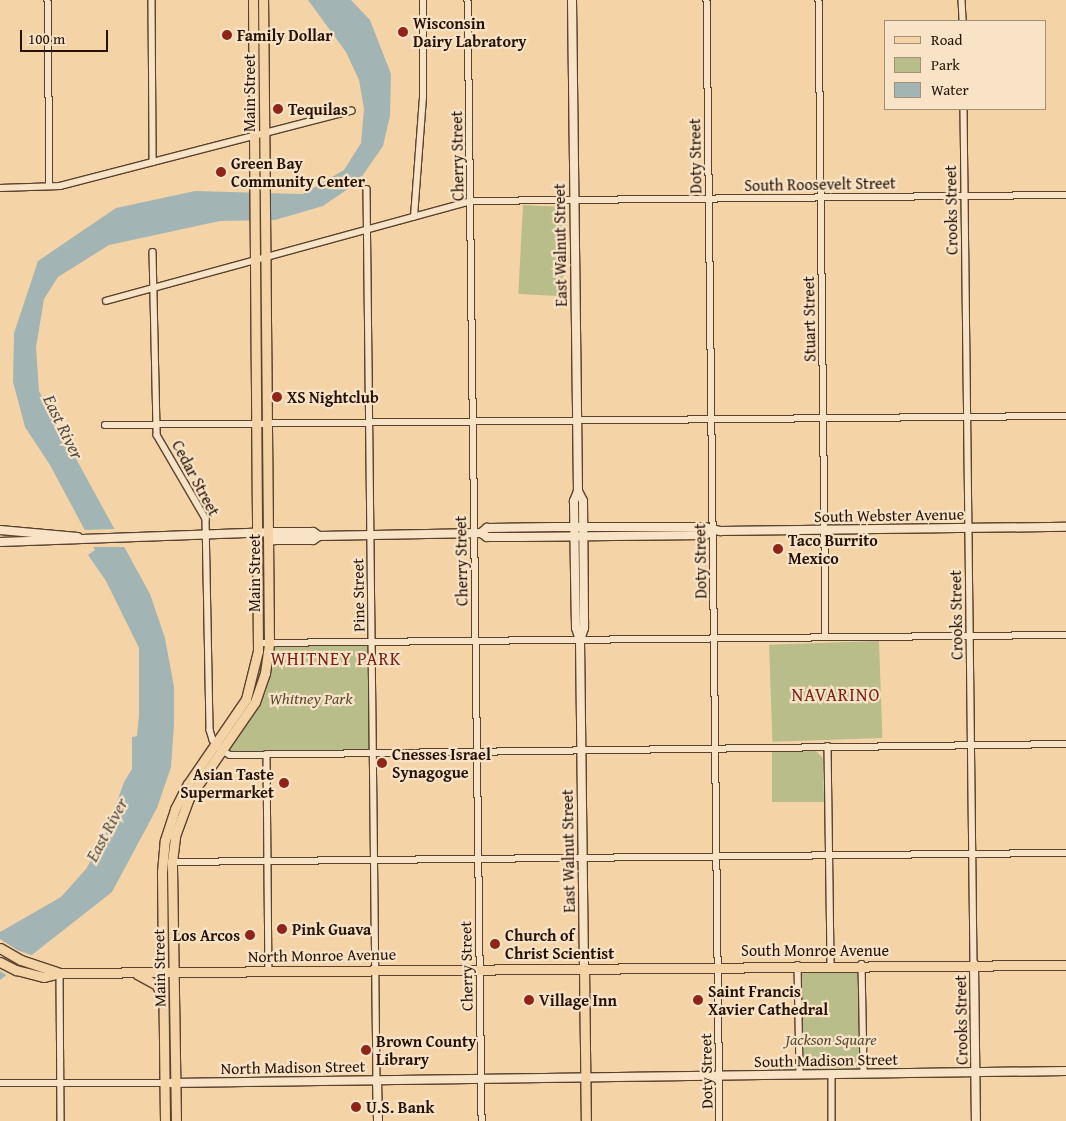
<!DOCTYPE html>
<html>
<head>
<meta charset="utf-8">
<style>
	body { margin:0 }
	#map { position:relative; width:1066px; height:1121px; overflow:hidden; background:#f4d4a7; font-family:"Gentium Book Plus",serif }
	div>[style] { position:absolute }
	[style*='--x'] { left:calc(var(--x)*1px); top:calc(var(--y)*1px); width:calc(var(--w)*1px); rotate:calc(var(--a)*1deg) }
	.green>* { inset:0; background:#b8bd8a; transform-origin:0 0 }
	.water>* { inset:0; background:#a2b5b4 }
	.pier>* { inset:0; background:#f4d4a7 }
	.roads { filter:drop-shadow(1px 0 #5a422e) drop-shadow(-1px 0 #5a422e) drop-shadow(0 1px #5a422e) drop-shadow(0 -1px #5a422e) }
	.street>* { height:5.5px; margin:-2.75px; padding:0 2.75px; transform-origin:2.75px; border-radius:2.75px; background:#f8e3c6 }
	.secondary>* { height:8px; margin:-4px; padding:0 4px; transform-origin:4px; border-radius:4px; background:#f8e3c6 }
	.primary>* { height:9px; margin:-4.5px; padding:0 4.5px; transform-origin:4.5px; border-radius:4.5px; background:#f4d4a7 }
	.dots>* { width:14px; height:14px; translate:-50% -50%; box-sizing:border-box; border:2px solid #f8e3c6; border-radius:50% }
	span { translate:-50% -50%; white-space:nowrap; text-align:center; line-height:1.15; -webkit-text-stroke:4.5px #f8e3c6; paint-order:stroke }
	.poi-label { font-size:16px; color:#271105; font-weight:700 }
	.left { translate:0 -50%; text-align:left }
	.right { translate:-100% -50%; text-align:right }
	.street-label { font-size:16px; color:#271105 }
	.park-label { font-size:16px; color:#5a4d34; font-style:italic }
	.water-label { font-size:18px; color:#524a42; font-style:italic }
	.neighbourhood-label { font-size:18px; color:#7a1f14; letter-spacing:1px }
	.legend { position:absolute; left:884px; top:20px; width:162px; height:90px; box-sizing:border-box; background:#f8e3c6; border:1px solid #a48f79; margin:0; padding:6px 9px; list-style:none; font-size:15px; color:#271105 }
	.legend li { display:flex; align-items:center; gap:10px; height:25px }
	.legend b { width:25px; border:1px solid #a48f79 }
	.scale { position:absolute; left:20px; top:30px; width:88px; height:22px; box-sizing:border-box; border:2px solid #271105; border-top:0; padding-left:6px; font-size:15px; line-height:18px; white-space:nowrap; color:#271105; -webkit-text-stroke:4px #f8e3c6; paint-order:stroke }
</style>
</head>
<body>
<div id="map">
	<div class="green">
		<div style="left:523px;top:205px;width:44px;height:89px;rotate:3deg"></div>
		<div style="left:879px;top:641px;width:97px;height:110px;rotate:88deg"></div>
		<div style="clip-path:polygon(372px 642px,374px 751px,230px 755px,217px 745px,249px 698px,266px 643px)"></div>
		<div style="clip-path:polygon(816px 751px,823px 758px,824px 802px,772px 802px,772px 752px)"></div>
		<div style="left:862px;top:964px;width:109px;height:64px;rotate:89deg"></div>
	</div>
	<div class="water">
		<div style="clip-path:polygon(308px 0,351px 0,370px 20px,391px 74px,390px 116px,383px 146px,358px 182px,323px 206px,275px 220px,220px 221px,109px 245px,58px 277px,44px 299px,36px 347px,39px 391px,150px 594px,165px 638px,174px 687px,174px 725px,171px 767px,157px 808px,112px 892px,0 980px,0 932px,61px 897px,86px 869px,106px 833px,124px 782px,132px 769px,132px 737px,137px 736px,139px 715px,139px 648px,106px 581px,88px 555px,95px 550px,89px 538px,50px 465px,25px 427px,13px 382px,14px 333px,38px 261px,116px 208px,195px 191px,303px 194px,344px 170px,361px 143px,364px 109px,359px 80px,346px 52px)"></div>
	</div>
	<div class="pier">
		<div style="clip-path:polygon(116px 529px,126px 547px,91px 547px,82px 530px)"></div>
		<div style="clip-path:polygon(0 939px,17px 950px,34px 956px,8px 976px,0 971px)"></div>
	</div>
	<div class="roads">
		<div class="street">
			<div style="--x:48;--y:0;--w:186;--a:89.4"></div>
			<div style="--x:152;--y:0;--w:162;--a:89.6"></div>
			<div style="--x:468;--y:0;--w:1121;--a:89.28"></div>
			<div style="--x:707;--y:0;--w:1121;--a:89.34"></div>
			<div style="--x:819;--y:0;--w:637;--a:89.37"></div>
			<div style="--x:962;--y:0;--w:21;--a:87"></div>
			<div style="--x:964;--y:109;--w:855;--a:89.33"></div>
			<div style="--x:0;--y:188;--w:60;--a:-1.9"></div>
			<div style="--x:60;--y:186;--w:301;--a:-14.5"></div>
			<div style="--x:367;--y:189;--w:891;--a:89.36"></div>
			<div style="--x:414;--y:217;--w:119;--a:-85.7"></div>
			<div style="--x:423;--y:98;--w:98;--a:-90"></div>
			<div style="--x:153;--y:252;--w:183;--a:88.7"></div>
			<div style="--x:157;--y:435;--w:97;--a:59.7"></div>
			<div style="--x:206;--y:519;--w:211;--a:88.9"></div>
			<div style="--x:210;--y:730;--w:10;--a:73"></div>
			<div style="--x:213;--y:740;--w:13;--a:48"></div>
			<div style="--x:222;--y:750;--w:9;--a:32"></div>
			<div style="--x:230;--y:755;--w:836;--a:-0.75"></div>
			<div style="--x:106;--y:301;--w:378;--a:-15.3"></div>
			<div style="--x:471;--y:201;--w:595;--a:-0.58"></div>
			<div style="--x:105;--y:425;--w:961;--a:-0.54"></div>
			<div style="--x:259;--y:643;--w:807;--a:-0.57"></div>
			<div style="--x:828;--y:746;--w:219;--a:89.2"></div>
			<div style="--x:267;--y:754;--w:217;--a:89.5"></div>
			<div style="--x:171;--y:862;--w:895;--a:-0.58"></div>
			<div style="--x:862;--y:964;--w:109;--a:88.9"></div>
			<div style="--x:798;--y:965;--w:109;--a:88.9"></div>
			<div style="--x:60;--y:973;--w:148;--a:89.6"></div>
			<div style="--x:832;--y:1074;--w:47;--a:90"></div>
			<div style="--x:0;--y:1083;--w:165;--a:0"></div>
		</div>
		<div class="secondary">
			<div style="--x:572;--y:0;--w:491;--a:89.3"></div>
			<div style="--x:578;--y:491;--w:11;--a:112"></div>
			<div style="--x:574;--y:501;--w:74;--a:89.2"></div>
			<div style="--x:575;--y:575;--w:53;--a:88.9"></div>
			<div style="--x:576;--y:628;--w:13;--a:72"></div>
			<div style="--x:578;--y:491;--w:11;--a:63"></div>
			<div style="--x:583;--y:501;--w:127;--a:89.5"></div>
			<div style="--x:584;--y:628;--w:13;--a:108"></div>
			<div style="--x:580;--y:640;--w:327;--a:89.3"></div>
			<div style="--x:0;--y:530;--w:78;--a:5.1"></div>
			<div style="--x:481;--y:533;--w:7;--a:34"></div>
			<div style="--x:487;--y:537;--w:34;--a:0"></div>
			<div style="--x:521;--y:537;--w:184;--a:-0.6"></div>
			<div style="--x:705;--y:535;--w:9;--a:-27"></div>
			<div style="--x:269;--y:534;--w:8;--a:50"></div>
			<div style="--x:274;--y:540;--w:39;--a:0"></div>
			<div style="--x:313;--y:540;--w:7;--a:-34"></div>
			<div style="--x:319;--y:536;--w:162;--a:-1.1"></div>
			<div style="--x:481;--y:533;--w:8;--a:-40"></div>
			<div style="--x:487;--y:528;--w:67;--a:-0.9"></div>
			<div style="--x:554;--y:527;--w:151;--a:0"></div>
			<div style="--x:705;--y:527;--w:16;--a:15"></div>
			<div style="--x:720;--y:531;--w:346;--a:-0.7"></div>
			<div style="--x:0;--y:542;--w:274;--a:-2.1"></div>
			<div style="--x:274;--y:532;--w:39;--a:0"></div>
			<div style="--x:313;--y:532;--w:7;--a:34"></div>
			<div style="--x:974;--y:964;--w:157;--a:89.3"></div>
			<div style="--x:377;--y:1080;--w:41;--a:88.6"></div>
			<div style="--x:171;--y:1083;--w:895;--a:-0.77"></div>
		</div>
		<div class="primary">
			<div style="--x:0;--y:948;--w:24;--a:30"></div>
			<div style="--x:21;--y:960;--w:41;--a:18.4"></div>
			<div style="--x:0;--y:962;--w:18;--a:27"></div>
			<div style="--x:16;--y:970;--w:29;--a:14"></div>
			<div style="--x:44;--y:977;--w:16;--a:-14"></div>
			<div style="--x:60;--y:973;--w:1006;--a:-0.46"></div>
			<div style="--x:584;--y:967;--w:154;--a:89.3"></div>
			<div style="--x:137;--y:974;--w:23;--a:29"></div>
			<div style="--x:157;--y:985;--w:12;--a:70"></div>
			<div style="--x:165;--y:1121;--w:249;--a:-90.7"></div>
			<div style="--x:162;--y:872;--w:32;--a:-85"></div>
			<div style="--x:165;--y:840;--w:33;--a:-72"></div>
			<div style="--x:175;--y:809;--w:28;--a:-63"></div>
			<div style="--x:188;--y:784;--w:103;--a:-55.7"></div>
			<div style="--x:246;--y:699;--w:49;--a:-76"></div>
			<div style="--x:258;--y:651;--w:651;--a:-90.44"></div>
			<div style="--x:176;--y:1121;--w:259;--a:-90.9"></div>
			<div style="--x:172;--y:862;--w:26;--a:-83"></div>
			<div style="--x:175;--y:836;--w:40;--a:-69.8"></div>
			<div style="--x:189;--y:798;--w:116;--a:-55.5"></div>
			<div style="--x:255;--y:702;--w:31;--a:-71"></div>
			<div style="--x:265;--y:673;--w:30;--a:-82"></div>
			<div style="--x:269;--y:643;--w:643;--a:-90.53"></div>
		</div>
	</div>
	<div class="dots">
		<div style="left:403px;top:32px;background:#8f2418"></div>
		<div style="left:227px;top:35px;background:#8f2418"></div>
		<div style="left:278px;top:109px;background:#8f2418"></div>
		<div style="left:221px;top:172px;background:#8f2418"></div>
		<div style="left:277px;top:397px;background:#8f2418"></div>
		<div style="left:778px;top:549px;background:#8f2418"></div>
		<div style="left:382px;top:763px;background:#8f2418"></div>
		<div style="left:284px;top:783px;background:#8f2418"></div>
		<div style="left:282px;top:929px;background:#8f2418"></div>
		<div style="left:250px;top:935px;background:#8f2418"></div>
		<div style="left:495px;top:944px;background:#8f2418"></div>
		<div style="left:529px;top:1000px;background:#8f2418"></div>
		<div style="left:698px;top:1000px;background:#8f2418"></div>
		<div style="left:366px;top:1050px;background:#8f2418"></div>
		<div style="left:356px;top:1107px;background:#8f2418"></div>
	</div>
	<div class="poi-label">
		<span class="left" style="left:413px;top:32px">Wisconsin<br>Dairy Labratory</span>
		<span class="left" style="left:237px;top:35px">Family Dollar</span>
		<span class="left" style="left:288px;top:109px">Tequilas</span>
		<span class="left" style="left:231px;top:172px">Green Bay<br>Community Center</span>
		<span class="left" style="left:287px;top:397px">XS Nightclub</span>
		<span class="left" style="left:788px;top:549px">Taco Burrito<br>Mexico</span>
		<span class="left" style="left:392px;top:763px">Cnesses Israel<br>Synagogue</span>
		<span class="right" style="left:274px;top:783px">Asian Taste<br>Supermarket</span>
		<span class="left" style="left:292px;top:929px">Pink Guava</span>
		<span class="right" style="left:240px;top:935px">Los Arcos</span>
		<span class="left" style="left:505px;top:944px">Church of<br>Christ Scientist</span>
		<span class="left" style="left:708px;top:1000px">Saint Francis<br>Xavier Cathedral</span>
		<span class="left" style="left:539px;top:1000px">Village Inn</span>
		<span class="left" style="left:376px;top:1050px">Brown County<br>Library</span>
		<span class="left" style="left:366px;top:1107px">U.S. Bank</span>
	</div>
	<div class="street-label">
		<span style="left:249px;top:93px;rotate:-90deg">Main Street</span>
		<span style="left:457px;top:156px;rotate:-91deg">Cherry Street</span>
		<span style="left:695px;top:156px;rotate:-91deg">Doty Street</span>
		<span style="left:820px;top:184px;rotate:-1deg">South Roosevelt Street</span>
		<span style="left:951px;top:210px;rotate:-91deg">Crooks Street</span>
		<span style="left:560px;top:245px;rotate:-91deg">East Walnut Street</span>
		<span style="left:809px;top:319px;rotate:-91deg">Stuart Street</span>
		<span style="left:196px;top:478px;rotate:62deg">Cedar Street</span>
		<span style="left:889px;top:515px;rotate:-1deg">South Webster Avenue</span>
		<span style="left:461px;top:561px;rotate:-91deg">Cherry Street</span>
		<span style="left:700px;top:561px;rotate:-91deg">Doty Street</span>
		<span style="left:254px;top:573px;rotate:-90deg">Main Street</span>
		<span style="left:358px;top:595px;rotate:-91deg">Pine Street</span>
		<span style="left:956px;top:615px;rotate:-91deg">Crooks Street</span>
		<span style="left:568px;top:851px;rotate:-91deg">East Walnut Street</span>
		<span style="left:815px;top:950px">South Monroe Avenue</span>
		<span style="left:322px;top:955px;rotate:-1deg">North Monroe Avenue</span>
		<span style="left:466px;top:966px;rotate:-91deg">Cherry Street</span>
		<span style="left:159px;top:968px;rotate:-91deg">Main Street</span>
		<span style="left:961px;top:1020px;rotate:-91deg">Crooks Street</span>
		<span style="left:826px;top:1060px;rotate:-1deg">South Madison Street</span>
		<span style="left:293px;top:1067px;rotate:-1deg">North Madison Street</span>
		<span style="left:706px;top:1071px;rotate:-91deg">Doty Street</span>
	</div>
	<div class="park-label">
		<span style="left:311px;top:698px">Whitney Park</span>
		<span style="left:831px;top:1039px">Jackson Square</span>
	</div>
	<div class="water-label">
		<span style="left:63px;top:427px;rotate:64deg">East River</span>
		<span style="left:107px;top:830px;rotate:-62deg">East River</span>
	</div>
	<div class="neighbourhood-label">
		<span style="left:336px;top:659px">WHITNEY PARK</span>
		<span style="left:836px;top:695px">NAVARINO</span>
	</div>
	<ul class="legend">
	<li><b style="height:6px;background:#f4d4a7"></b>Road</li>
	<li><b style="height:14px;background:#b8bd8a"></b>Park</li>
	<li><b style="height:14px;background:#a2b5b4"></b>Water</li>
	</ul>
	<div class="scale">100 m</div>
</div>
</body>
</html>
